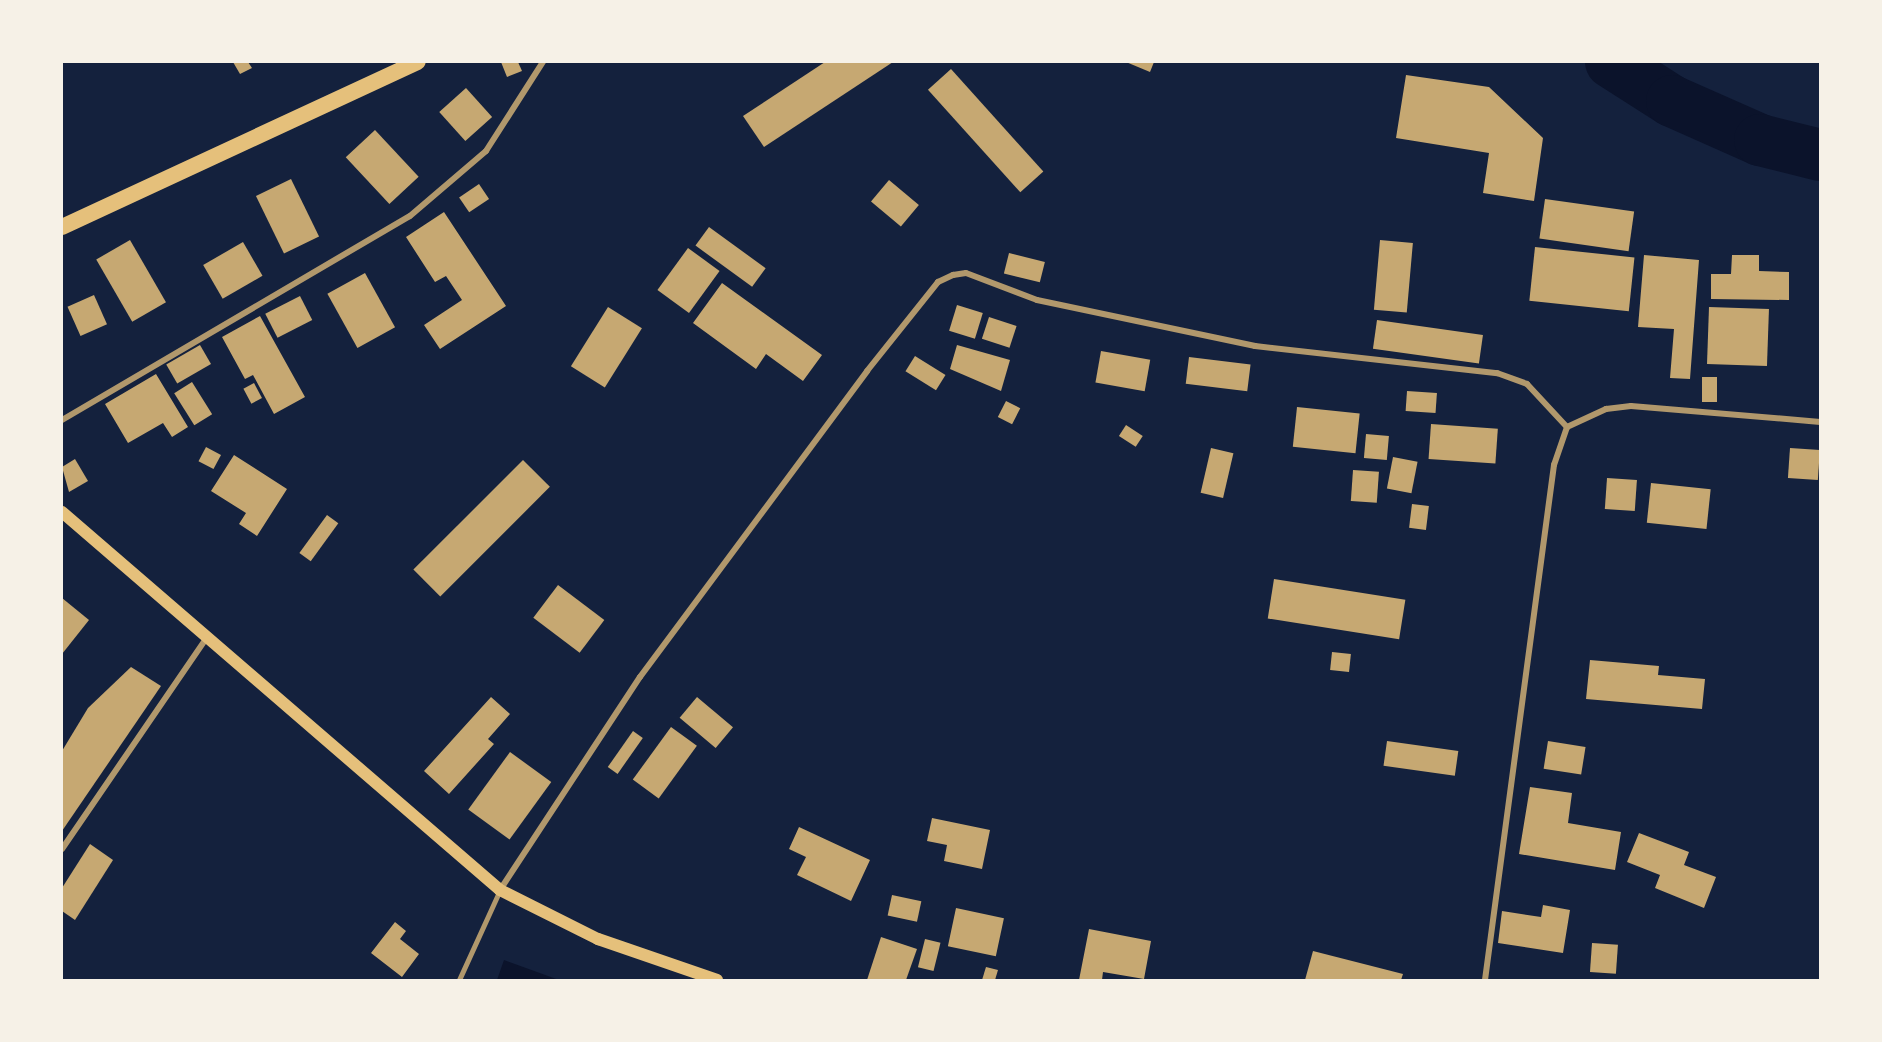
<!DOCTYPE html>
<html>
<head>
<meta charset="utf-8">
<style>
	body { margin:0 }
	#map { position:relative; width:1882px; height:1042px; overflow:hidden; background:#14213d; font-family:"Work Sans",sans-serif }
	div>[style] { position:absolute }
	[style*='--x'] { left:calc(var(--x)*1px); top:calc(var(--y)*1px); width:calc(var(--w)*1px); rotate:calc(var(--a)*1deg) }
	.water>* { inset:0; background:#0b132b }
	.river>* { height:52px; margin:-26px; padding:0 26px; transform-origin:26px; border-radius:26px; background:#0b132b }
	.building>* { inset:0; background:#c6a872; transform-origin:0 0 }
	.service>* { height:4.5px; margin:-2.25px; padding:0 2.25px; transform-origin:2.25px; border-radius:2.25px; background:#b1986c }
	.minor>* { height:6px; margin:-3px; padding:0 3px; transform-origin:3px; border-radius:3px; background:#b1986c }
	.secondary>* { height:12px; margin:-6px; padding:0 6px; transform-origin:6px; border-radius:6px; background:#e5c07b }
	.trunk>* { height:16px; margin:-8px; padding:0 8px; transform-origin:8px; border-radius:8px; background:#e5c07b }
	span { translate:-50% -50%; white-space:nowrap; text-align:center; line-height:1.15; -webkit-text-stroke:4.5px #f6f1e7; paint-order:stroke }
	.frame { position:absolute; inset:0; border:63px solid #f6f1e7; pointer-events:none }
</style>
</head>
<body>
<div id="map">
	<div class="water">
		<div style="clip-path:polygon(504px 960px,559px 980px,497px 980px)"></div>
	</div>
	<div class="river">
		<div style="--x:1611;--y:62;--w:72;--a:32.6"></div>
		<div style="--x:1672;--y:101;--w:96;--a:23.9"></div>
		<div style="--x:1760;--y:140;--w:62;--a:14"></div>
	</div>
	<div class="building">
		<div style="clip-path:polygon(233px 62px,248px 62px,252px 68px,240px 74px)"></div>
		<div style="clip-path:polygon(501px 62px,518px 62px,522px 71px,507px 77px)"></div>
		<div style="clip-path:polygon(825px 62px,893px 62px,764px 147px,743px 116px)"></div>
		<div style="clip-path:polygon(1126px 62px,1154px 62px,1150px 72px)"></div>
		<div style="left:951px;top:69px;width:138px;height:31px;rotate:48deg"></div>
		<div style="clip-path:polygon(1406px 75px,1489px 87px,1543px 138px,1534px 201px,1483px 193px,1489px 153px,1396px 138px)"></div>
		<div style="left:466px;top:88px;width:39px;height:36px;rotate:48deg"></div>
		<div style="left:375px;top:130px;width:64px;height:40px;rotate:47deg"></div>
		<div style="left:291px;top:179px;width:64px;height:39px;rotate:64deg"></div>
		<div style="left:889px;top:180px;width:39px;height:28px;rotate:40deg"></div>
		<div style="left:479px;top:184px;width:18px;height:24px;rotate:56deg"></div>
		<div style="left:1545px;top:199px;width:90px;height:40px;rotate:8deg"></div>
		<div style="clip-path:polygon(444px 212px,506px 306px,440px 349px,424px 325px,462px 300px,446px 276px,435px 282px,406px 237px)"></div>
		<div style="left:709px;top:227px;width:70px;height:23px;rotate:36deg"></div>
		<div style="left:130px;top:240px;width:72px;height:39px;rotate:60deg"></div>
		<div style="left:1380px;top:240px;width:33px;height:70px;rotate:5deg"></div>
		<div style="left:243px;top:242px;width:39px;height:46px;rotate:60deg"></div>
		<div style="left:1535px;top:247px;width:100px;height:54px;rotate:6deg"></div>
		<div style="left:688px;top:248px;width:39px;height:52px;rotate:36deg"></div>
		<div style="left:1009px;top:253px;width:37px;height:21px;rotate:14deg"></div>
		<div style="clip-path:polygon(1644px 255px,1699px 260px,1690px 379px,1670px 378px,1674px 329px,1638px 327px)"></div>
		<div style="clip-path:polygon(1732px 255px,1759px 255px,1759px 271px,1789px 272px,1789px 300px,1711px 299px,1711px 274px,1731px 274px)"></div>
		<div style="left:365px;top:273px;width:62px;height:43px;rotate:61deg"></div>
		<div style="clip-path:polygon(722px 283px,822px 355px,803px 381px,766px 354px,756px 369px,693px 323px)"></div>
		<div style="left:94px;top:295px;width:32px;height:29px;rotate:66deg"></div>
		<div style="left:300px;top:296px;width:27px;height:39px;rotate:63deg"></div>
		<div style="left:957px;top:305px;width:27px;height:27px;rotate:17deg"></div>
		<div style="left:608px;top:307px;width:40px;height:70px;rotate:32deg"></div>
		<div style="left:1709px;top:307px;width:60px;height:57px;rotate:2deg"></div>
		<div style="clip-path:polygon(260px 316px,305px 397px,274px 414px,253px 375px,245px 379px,222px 337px)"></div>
		<div style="left:989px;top:317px;width:29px;height:23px;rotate:18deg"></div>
		<div style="left:1377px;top:320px;width:107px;height:29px;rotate:8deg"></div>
		<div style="left:200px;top:345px;width:22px;height:39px;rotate:60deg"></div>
		<div style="clip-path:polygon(957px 345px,1010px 360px,1001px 391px,950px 369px)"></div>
		<div style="left:1101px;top:351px;width:50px;height:32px;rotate:10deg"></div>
		<div style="left:915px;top:356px;width:36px;height:18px;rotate:32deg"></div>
		<div style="left:1189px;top:357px;width:62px;height:27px;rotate:7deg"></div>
		<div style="clip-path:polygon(156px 374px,188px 427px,172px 437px,163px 423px,128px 443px,105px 404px)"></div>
		<div style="left:1702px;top:377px;width:15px;height:25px"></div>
		<div style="left:192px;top:382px;width:38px;height:21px;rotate:58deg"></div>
		<div style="left:254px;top:383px;width:17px;height:12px;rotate:62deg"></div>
		<div style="left:1407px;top:391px;width:30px;height:20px;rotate:4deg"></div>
		<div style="left:1006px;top:401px;width:16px;height:18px;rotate:27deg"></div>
		<div style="left:1297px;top:407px;width:63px;height:40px;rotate:6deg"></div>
		<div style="left:1431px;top:424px;width:67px;height:35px;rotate:4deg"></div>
		<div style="left:1126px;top:425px;width:20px;height:13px;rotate:33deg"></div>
		<div style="left:1366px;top:434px;width:23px;height:24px;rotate:5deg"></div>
		<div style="left:206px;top:447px;width:17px;height:16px;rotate:28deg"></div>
		<div style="left:1211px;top:448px;width:23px;height:46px;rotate:13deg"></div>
		<div style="left:1790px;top:448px;width:30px;height:30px;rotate:4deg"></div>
		<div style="clip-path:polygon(234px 455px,287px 489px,257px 536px,239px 524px,246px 513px,211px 491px)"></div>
		<div style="left:1393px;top:457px;width:25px;height:32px;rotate:11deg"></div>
		<div style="clip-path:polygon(75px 459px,88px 481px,69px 492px,62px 467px)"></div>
		<div style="left:523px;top:460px;width:38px;height:155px;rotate:45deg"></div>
		<div style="left:1353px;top:470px;width:26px;height:31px;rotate:4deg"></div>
		<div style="left:1607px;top:478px;width:30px;height:31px;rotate:4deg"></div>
		<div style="left:1651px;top:483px;width:60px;height:40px;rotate:6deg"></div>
		<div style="left:1412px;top:504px;width:17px;height:24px;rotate:7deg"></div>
		<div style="left:327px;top:515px;width:14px;height:47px;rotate:36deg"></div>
		<div style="left:1274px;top:579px;width:133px;height:40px;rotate:9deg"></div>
		<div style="left:558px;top:585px;width:58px;height:41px;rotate:37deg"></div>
		<div style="clip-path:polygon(62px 598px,89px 620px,62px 654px)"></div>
		<div style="left:1332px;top:652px;width:19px;height:18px;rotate:6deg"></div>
		<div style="clip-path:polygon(1590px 660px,1659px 666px,1658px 675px,1705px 679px,1702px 709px,1586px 699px)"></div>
		<div style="clip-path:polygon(131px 667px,161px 686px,62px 831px,62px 751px,88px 708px)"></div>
		<div style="clip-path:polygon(491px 697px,510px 714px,488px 739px,494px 744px,449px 794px,424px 771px)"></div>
		<div style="left:697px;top:697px;width:47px;height:27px;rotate:40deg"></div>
		<div style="left:671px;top:727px;width:32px;height:65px;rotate:36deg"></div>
		<div style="left:633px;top:731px;width:12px;height:44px;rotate:35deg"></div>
		<div style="left:1387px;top:741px;width:72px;height:25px;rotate:8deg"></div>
		<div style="left:1548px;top:741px;width:38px;height:28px;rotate:9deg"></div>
		<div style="left:510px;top:752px;width:51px;height:71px;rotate:36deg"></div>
		<div style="clip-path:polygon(1530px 787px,1572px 793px,1568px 823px,1621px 832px,1615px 870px,1519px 854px)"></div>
		<div style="clip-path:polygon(932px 818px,990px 830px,982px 869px,944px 861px,947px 845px,927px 841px)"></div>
		<div style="clip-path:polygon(799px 827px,870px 860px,851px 901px,797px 875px,806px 857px,789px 849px)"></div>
		<div style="clip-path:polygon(1639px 833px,1689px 852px,1684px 865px,1716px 877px,1704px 908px,1655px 888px,1660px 875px,1627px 862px)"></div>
		<div style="clip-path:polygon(90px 844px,113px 860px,75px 920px,62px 911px,62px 888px)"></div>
		<div style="left:892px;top:895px;width:30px;height:21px;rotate:12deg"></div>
		<div style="clip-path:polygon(1543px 905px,1570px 910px,1563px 953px,1498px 943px,1502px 911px,1541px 917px)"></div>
		<div style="left:956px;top:908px;width:49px;height:39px;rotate:12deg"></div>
		<div style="clip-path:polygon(395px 922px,406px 931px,400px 939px,419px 954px,402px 977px,371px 953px)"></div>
		<div style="clip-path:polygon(1089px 929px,1151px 941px,1144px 979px,1103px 972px,1102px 980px,1079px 980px)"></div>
		<div style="clip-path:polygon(881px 937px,917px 949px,906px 980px,867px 980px)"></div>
		<div style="left:925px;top:939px;width:16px;height:29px;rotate:14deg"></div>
		<div style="left:1592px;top:943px;width:26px;height:29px;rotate:4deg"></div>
		<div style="clip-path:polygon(1313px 951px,1403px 974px,1401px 980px,1305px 980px)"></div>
		<div style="clip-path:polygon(986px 967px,998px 970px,995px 980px,982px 980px)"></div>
	</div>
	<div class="service">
		<div style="--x:459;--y:980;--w:99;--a:-65.5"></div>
	</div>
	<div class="minor">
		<div style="--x:62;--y:420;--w:403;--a:-30.4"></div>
		<div style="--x:410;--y:216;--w:100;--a:-40.5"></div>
		<div style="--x:486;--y:151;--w:106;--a:-57.4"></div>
		<div style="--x:62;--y:849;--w:255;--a:-55.6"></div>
		<div style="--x:500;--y:890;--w:255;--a:-56.7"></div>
		<div style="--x:640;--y:677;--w:381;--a:-53.4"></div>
		<div style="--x:867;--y:371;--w:114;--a:-51.4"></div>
		<div style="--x:938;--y:282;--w:17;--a:-25"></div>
		<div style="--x:953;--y:275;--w:13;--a:-9"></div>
		<div style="--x:966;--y:273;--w:76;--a:20.8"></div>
		<div style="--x:1037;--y:300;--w:223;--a:11.9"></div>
		<div style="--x:1255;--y:346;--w:244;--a:6.4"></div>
		<div style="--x:1497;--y:373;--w:32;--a:20"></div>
		<div style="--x:1527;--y:384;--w:59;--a:47.1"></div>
		<div style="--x:1485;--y:980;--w:520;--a:-82.37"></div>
		<div style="--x:1554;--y:465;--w:40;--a:-71.1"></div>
		<div style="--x:1567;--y:427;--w:43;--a:-24.8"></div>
		<div style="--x:1606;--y:409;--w:25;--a:-7"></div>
		<div style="--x:1631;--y:406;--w:190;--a:4.8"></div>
	</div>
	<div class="secondary">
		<div style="--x:62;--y:512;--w:579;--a:40.79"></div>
		<div style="--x:500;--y:890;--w:110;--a:26.6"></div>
		<div style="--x:598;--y:939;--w:126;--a:19"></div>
	</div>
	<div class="trunk">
		<div style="--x:62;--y:227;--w:392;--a:-24.9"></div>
	</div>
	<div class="frame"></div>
</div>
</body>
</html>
